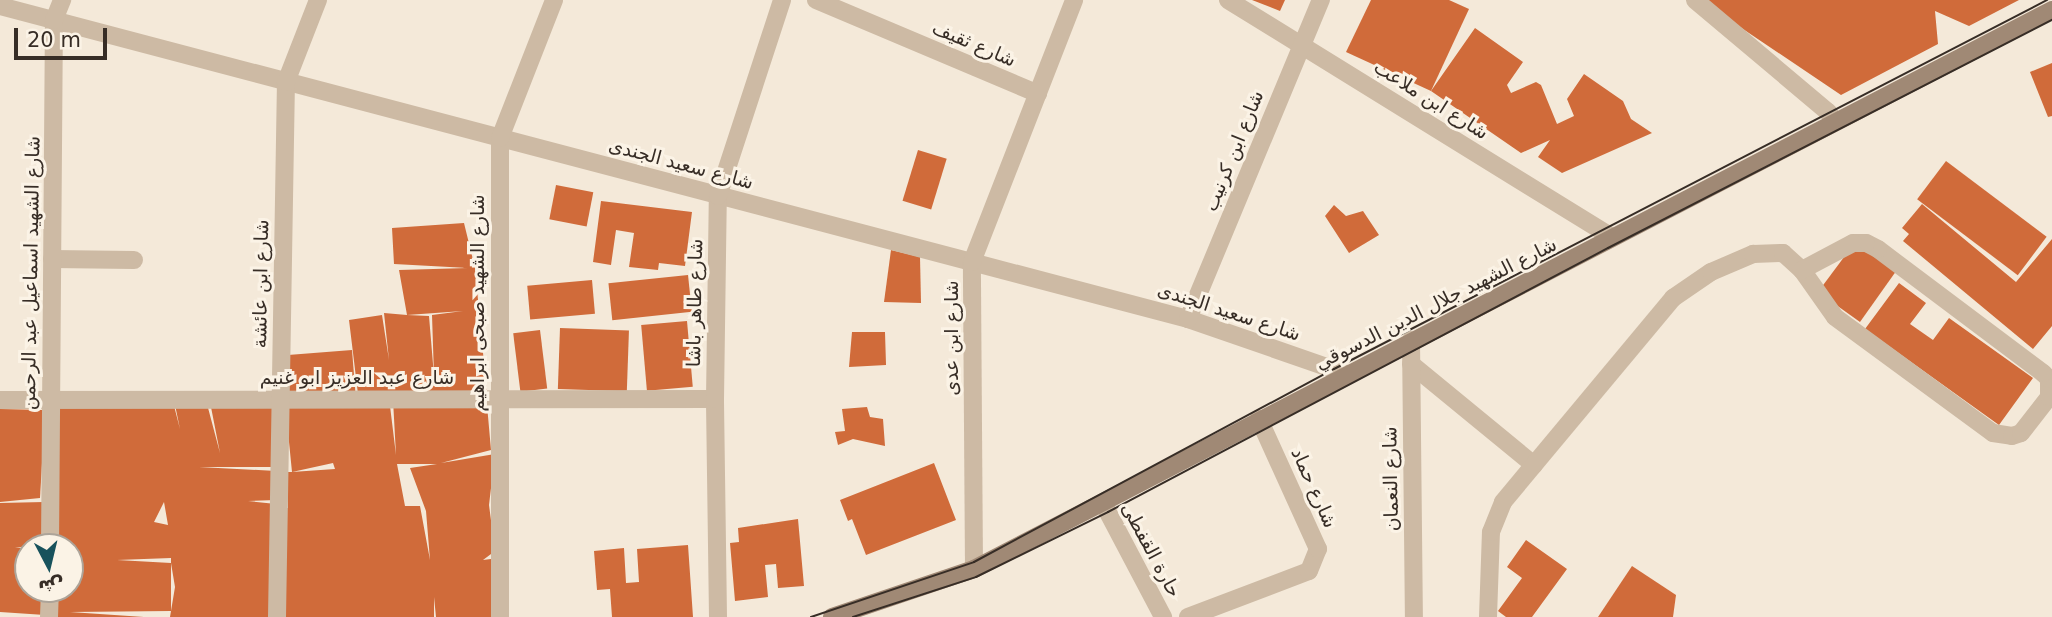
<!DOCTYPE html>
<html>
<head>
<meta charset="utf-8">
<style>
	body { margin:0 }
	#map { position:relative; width:2052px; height:617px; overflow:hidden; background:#f4e9d9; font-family:"DejaVu Sans","Noto Sans Arabic",sans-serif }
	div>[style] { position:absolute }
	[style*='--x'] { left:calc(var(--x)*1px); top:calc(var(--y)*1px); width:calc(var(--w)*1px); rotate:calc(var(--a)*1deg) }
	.building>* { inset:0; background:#d06b3a; transform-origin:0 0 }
	.service>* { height:18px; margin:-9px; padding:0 9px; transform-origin:9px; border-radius:9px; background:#cdbaa4 }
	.minor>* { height:18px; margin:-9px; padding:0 9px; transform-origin:9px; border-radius:9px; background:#cdbaa4 }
	.secondary>* { height:18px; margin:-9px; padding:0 9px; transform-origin:9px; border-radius:9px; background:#a08975 }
	.tram>* { height:2px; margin:-1px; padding:0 1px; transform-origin:1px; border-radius:1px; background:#372d26 }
	span { translate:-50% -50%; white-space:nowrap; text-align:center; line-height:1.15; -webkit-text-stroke:6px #fbf3e6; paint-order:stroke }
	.street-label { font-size:19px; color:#372d26 }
	.north { position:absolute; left:14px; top:533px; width:70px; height:70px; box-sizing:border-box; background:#fbf3e6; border:2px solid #ada499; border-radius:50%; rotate:173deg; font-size:19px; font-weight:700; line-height:28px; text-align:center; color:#372d26 }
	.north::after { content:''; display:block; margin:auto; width:24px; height:32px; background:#18525c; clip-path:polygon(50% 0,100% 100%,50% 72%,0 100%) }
	.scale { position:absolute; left:14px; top:28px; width:93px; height:32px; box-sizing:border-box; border:4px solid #372d26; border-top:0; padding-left:9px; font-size:21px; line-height:24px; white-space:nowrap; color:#372d26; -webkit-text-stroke:5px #fbf3e6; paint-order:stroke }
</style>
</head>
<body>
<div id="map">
	<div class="building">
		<div style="clip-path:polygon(1252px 0,1285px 0,1280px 11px)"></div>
		<div style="clip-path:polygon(1371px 0,1449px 0,1469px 9px,1431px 91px,1346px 52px)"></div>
		<div style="clip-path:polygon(1700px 0,2019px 0,1969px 26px,1935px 11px,1938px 44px,1841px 95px)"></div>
		<div style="clip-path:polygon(1475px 28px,1523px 62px,1507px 85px,1511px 93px,1536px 82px,1541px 85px,1557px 124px,1574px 116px,1567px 99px,1584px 74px,1623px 101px,1631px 119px,1652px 133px,1562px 173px,1538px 157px,1550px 140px,1521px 153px,1431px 91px)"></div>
		<div style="clip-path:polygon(2052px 63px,2052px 116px,2048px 117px,2030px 72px)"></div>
		<div style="left:918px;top:150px;width:30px;height:53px;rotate:17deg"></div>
		<div style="left:1946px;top:161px;width:126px;height:48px;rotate:37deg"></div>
		<div style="left:556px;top:185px;width:38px;height:35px;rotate:11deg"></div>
		<div style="clip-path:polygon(601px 201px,692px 212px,685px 266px,659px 263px,658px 270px,629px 267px,634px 233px,616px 230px,611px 265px,593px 262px)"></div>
		<div style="clip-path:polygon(1922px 204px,2016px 282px,2052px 239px,2052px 326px,2033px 349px,1903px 241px,1909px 234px,1902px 228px)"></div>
		<div style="clip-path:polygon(1334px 205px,1346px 216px,1363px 211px,1379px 235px,1349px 253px,1325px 216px)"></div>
		<div style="clip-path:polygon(evenodd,464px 223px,475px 268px,487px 395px,358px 394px,349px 320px,382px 315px,389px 360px,384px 313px,407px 315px,399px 270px,468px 268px,394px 264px,392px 228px,464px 223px,463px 311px,432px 315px,434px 376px,429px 316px,407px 315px,463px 311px)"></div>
		<div style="clip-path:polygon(1853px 245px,1899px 267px,1860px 322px,1818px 292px)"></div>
		<div style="clip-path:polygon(891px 250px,920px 257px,921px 303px,884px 302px)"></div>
		<div style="left:688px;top:275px;width:37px;height:80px;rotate:84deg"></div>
		<div style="left:592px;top:280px;width:34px;height:65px;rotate:85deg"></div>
		<div style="clip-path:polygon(1899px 283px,1926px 303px,1910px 324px,1933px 340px,1949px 318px,2033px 378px,1999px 425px,1865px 329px)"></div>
		<div style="left:687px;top:321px;width:66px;height:46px;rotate:85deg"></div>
		<div style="left:560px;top:328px;width:69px;height:61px;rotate:2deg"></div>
		<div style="left:540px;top:330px;width:59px;height:27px;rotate:83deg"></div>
		<div style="clip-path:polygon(852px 332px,885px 332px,886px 365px,849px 367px)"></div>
		<div style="clip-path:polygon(352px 350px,356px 400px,285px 400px,288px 355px)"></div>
		<div style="clip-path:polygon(evenodd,174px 400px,207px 404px,220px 453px,210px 402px,277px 404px,276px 467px,199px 467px,276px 471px,276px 500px,248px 501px,276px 504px,273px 617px,170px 617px,171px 611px,70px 612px,144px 617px,55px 617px,55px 589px,70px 589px,70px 547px,54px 547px,53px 402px,173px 402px,180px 429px,174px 400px,164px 502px,168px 525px,154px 522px,164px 502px,174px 400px,171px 558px,171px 563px,117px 560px,171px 558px,174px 400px,171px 563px,175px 587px,171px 611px,171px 563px)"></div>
		<div style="clip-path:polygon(evenodd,393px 400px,487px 405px,491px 450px,441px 463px,495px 454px,489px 505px,495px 551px,483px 560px,491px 559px,497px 617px,436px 617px,434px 597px,434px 617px,280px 617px,283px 508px,288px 508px,287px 472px,292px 472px,285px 402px,390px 406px,396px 455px,393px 400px,333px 463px,335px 469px,292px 472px,333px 463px,393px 400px,397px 464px,437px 464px,410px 468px,426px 511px,430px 560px,420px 506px,405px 506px,397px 464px)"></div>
		<div style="clip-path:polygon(867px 407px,870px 417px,883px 419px,885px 446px,853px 439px,838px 445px,835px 432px,845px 431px,842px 409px)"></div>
		<div style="clip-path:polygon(0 409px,45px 410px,40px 498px,0 502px)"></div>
		<div style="clip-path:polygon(934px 463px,956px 520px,866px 555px,852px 519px,848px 521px,840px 500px)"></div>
		<div style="clip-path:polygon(44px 502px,50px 543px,15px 548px,28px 548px,28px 589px,50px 589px,45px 615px,0 612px,0 503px)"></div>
		<div style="clip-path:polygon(798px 519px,804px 586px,778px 588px,776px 564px,765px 565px,768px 597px,735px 601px,730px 543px,739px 542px,738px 528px)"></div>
		<div style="clip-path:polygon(1526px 540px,1567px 569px,1532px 617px,1506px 617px,1498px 611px,1522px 578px,1507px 567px)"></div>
		<div style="clip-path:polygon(688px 545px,693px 617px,612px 617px,610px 589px,597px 590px,594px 551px,624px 548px,626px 583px,639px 582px,637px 549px)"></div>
		<div style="clip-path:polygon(1632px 566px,1676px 595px,1673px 617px,1598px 617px)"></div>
	</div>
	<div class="service">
		<div style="--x:1411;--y:364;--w:159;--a:39.4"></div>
		<div style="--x:1488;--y:617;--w:85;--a:-88"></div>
		<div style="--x:1491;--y:532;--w:32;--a:-68"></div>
		<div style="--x:1503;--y:502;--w:266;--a:-50.2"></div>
		<div style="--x:1673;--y:298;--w:46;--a:-34.4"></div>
		<div style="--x:1711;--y:272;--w:46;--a:-23.2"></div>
		<div style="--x:1753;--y:254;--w:30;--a:-2"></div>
		<div style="--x:1783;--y:253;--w:25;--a:42"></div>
		<div style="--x:1802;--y:270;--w:57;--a:54.9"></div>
		<div style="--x:1835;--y:317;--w:196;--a:36.3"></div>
		<div style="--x:1993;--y:433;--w:19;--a:9"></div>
		<div style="--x:2012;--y:436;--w:9;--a:-18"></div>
		<div style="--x:2021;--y:433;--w:46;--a:-52.1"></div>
		<div style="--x:2049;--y:397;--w:18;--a:-90"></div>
		<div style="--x:2049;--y:379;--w:8;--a:-135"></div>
		<div style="--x:2043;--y:373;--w:206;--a:-143.1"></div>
		<div style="--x:1878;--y:249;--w:13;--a:-153"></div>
		<div style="--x:1866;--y:243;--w:13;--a:180"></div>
		<div style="--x:1853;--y:243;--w:58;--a:152.1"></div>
	</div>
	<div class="minor">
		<div style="--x:816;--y:0;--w:241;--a:22.9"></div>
		<div style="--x:1228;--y:0;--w:450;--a:31.7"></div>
		<div style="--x:1695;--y:0;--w:174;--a:40.1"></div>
		<div style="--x:1828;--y:112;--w:11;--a:52"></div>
		<div style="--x:0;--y:6;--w:1229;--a:14.76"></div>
		<div style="--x:1188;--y:319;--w:168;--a:19.1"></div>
		<div style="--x:52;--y:259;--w:82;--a:0.7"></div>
		<div style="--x:1188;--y:319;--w:346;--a:-67.4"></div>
		<div style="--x:1411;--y:340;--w:277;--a:89.4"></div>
		<div style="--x:0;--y:400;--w:715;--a:-0.08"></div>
		<div style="--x:1103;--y:503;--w:129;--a:62.2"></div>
		<div style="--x:50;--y:547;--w:527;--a:-89.57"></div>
		<div style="--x:54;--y:20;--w:22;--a:-68"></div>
		<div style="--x:974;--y:569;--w:307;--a:-90.4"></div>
		<div style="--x:972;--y:262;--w:281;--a:-68.7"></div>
		<div style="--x:49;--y:617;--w:28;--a:-88"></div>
		<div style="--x:277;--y:617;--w:535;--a:-89.04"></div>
		<div style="--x:286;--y:82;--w:88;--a:-68.7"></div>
		<div style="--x:500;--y:617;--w:479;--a:-90"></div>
		<div style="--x:500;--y:138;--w:148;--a:-68.6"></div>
		<div style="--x:718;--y:617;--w:218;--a:-90.8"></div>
		<div style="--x:715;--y:399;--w:203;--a:-89.2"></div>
		<div style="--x:718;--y:196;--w:206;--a:-71.9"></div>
		<div style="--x:1188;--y:617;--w:129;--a:-20.8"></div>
		<div style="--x:1309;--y:571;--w:24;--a:-68"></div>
		<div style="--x:1318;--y:549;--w:143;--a:-114.4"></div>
	</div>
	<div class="secondary">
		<div style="--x:832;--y:617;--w:150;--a:-18.7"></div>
		<div style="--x:974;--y:569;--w:1214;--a:-27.41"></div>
	</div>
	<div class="tram">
		<div style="--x:811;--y:617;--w:172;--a:-18.6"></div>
		<div style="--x:974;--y:562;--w:408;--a:-28.2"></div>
		<div style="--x:1334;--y:369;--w:803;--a:-27.36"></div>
		<div style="--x:853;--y:617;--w:129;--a:-18"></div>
		<div style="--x:976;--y:577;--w:147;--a:-26.2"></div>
		<div style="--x:1108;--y:512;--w:565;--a:-27.83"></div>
		<div style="--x:1608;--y:248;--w:499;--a:-27.2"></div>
	</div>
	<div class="street-label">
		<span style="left:974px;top:44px;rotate:23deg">شارع ثقيف</span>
		<span style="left:1431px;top:100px;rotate:32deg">شارع ابن ملاعب</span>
		<span style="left:1234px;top:151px;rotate:-68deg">شارع ابن كرنيب</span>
		<span style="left:681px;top:164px;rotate:15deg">شارع سعيد الجندى</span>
		<span style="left:31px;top:273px;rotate:-89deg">شارع الشهيد اسماعيل عبد الرحمن</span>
		<span style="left:261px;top:284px;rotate:-89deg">شارع ابن عائشة</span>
		<span style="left:478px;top:303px;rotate:-90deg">شارع الشهيد صبحى ابراهيم</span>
		<span style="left:695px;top:303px;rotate:-89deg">شارع طاهر باشا</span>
		<span style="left:1436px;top:304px;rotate:-27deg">شارع الشهيد جلال الدين الدسوقي</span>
		<span style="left:1229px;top:312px;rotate:18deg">شارع سعيد الجندى</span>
		<span style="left:952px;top:338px;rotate:-90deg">شارع ابن عدى</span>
		<span style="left:357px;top:378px">شارع عبد العزيز ابو غنيم</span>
		<span style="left:1391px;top:479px;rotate:-91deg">شارع النعمان</span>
		<span style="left:1314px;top:488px;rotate:66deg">شارع حماد</span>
		<span style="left:1151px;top:550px;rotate:62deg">حارة القفطى</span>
	</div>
	<div class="north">ش</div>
	<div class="scale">20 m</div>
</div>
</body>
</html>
